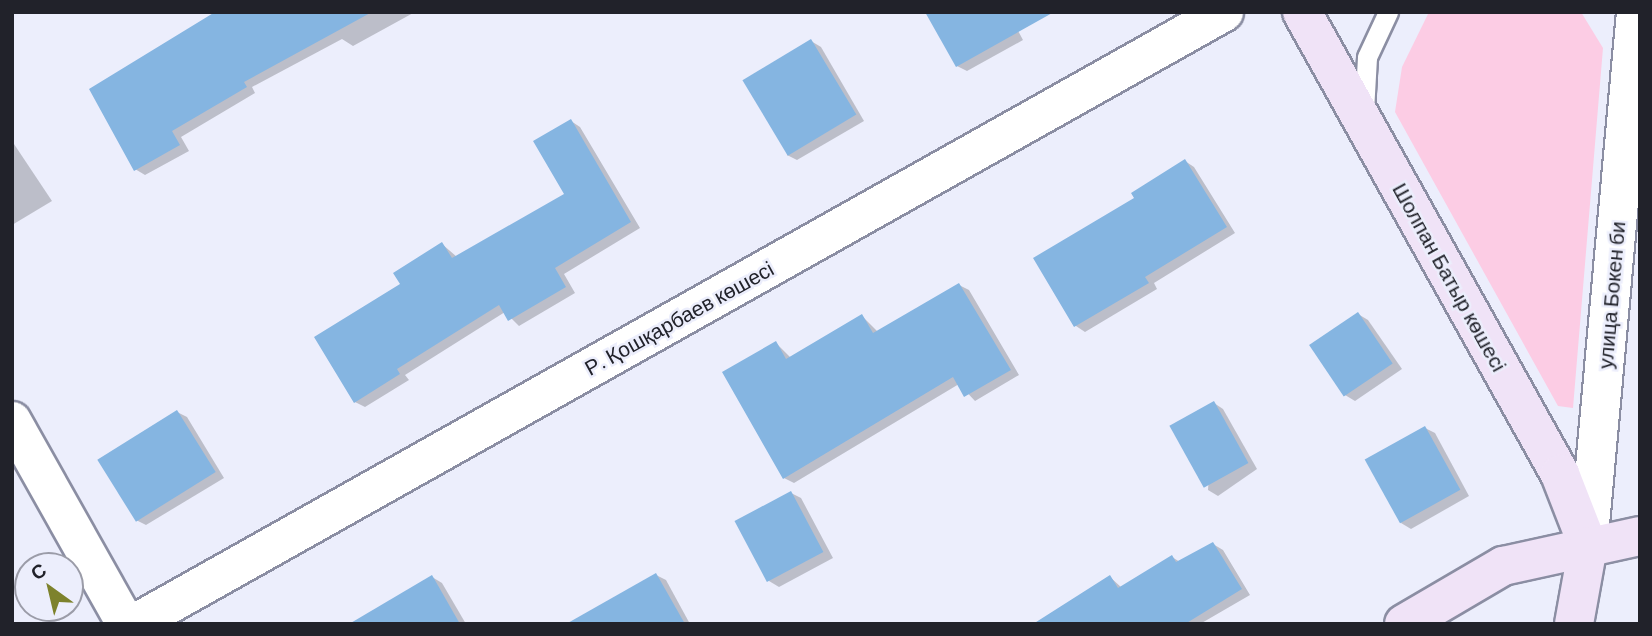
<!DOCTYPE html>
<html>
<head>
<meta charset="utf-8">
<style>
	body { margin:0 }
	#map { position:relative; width:1652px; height:636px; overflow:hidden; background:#eceefc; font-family:Barlow,sans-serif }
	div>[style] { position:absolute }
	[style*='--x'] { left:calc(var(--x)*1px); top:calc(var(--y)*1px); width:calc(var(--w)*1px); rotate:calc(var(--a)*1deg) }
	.green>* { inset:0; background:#fccce4 }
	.shadow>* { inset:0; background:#0003 }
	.building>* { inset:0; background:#85b5e1; transform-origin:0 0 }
	.roads { filter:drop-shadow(2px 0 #8b8ea3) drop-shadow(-2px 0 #8b8ea3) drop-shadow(0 2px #8b8ea3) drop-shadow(0 -2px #8b8ea3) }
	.lane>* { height:19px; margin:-9.5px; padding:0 9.5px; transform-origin:9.5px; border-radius:9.5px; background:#fff }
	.street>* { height:38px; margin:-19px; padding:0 19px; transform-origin:19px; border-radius:19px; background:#fff }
	.secondary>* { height:38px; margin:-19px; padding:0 19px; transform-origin:19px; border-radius:19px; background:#f0e3f7 }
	span { translate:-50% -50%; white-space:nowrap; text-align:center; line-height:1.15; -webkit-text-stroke:5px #eceefc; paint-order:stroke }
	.street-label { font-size:21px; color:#21222a }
	.frame { position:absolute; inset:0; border:14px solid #21222a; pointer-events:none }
	.north { position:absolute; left:14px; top:552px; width:70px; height:70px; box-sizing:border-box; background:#eceefc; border:2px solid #9b9ca8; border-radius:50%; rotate:326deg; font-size:19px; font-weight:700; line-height:28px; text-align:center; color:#21222a }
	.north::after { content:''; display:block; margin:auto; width:24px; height:32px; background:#7d822c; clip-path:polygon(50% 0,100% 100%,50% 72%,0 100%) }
</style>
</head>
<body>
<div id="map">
	<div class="green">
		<div style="clip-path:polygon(1429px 12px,1581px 12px,1603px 48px,1573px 408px,1558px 406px,1395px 112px,1402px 67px)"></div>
	</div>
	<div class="shadow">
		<div style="clip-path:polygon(229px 12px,415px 12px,353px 46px,342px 39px,252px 87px,255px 93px,181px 137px,189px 151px,145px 175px,135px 169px)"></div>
		<div style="clip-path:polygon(1008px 12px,1023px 40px,967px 71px,957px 66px)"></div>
		<div style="clip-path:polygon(811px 41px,821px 47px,864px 121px,797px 160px,787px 155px)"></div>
		<div style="clip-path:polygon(571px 121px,580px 127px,640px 228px,564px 274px,575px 293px,519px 326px,505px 312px,405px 375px,409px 380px,365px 407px,355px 402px,403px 284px,442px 244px,457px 257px,567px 194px)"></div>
		<div style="clip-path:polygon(12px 141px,52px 201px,12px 225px)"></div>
		<div style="clip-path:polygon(1185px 161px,1194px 167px,1235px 233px,1154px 283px,1157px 289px,1085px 332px,1076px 326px,1035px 259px,1136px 199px)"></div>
		<div style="clip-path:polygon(959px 285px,969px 290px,1019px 375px,975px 401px,959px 384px,794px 483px,784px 478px,776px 343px,791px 358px,862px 316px,878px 332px)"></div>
		<div style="clip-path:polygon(1358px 314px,1368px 320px,1402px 369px,1355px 401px,1345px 395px)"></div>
		<div style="clip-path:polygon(1214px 403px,1223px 409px,1257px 469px,1218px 496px,1208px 490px)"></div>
		<div style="clip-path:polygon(177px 412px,187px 417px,224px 478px,146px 525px,136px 520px)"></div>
		<div style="clip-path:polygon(1425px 428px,1435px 433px,1469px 496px,1411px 529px,1401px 523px)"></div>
		<div style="clip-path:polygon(791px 493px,801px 498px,833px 558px,779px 587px,769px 581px)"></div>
		<div style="clip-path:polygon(1213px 544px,1223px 550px,1250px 595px,1200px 624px,1065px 624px,1110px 577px,1122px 588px,1172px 557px,1180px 562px)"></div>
		<div style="clip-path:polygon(656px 575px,666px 580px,690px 624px,588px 624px)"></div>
		<div style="clip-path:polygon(432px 577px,442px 583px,466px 624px,387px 624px)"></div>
	</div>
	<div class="building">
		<div style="clip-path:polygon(215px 12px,372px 12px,244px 82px,247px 87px,172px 131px,180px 145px,134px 171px,89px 89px)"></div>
		<div style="clip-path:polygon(925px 12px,1054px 12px,956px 67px)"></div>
		<div style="left:811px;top:39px;width:88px;height:80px;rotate:59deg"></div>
		<div style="clip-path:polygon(571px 119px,631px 222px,555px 268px,566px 287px,508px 321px,499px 305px,397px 369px,400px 374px,354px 403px,314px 337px,400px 284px,393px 273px,442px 242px,452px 258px,564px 194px,533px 141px)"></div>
		<div style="clip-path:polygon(1185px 159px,1227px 227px,1145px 277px,1149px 283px,1074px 327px,1033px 258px,1134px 198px,1131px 193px)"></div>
		<div style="clip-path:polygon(959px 283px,1011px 370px,964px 397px,953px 377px,783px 479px,722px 372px,776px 341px,786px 359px,862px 314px,873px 333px)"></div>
		<div style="left:1358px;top:312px;width:62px;height:59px;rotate:56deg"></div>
		<div style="left:1214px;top:401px;width:71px;height:51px;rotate:61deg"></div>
		<div style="left:177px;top:410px;width:73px;height:94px;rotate:58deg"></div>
		<div style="left:1425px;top:426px;width:73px;height:69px;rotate:61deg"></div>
		<div style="left:791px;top:491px;width:69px;height:64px;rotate:62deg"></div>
		<div style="clip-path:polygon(1213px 542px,1242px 589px,1185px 624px,1033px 624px,1110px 575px,1118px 588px,1172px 555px,1176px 562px)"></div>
		<div style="clip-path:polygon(656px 573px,685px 624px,566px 624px)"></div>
		<div style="clip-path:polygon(432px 575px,460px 624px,349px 624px)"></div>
	</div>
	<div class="roads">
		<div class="lane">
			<div style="--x:1364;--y:111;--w:54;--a:-86.8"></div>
			<div style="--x:1367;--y:57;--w:50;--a:-65"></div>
		</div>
		<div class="street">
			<div style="--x:12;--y:421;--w:233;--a:60.7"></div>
			<div style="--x:1588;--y:546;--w:536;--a:-84.86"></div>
			<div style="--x:134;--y:624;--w:1250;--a:-29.31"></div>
		</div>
		<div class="secondary">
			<div style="--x:1302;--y:12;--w:529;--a:60.82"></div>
			<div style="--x:1560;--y:474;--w:77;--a:68.7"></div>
			<div style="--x:1404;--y:624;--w:115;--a:-30.4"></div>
			<div style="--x:1503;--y:566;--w:140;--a:-12.4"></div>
			<div style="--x:1574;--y:624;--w:79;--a:-79.8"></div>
		</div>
	</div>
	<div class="street-label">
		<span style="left:1450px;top:277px;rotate:61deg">Шолпан Батыр көшесі</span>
		<span style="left:1611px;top:295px;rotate:-85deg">улица Бокен би</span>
		<span style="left:679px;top:318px;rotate:-29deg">Р. Қошқарбаев көшесі</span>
	</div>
	<div class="frame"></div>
	<div class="north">С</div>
</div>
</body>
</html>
